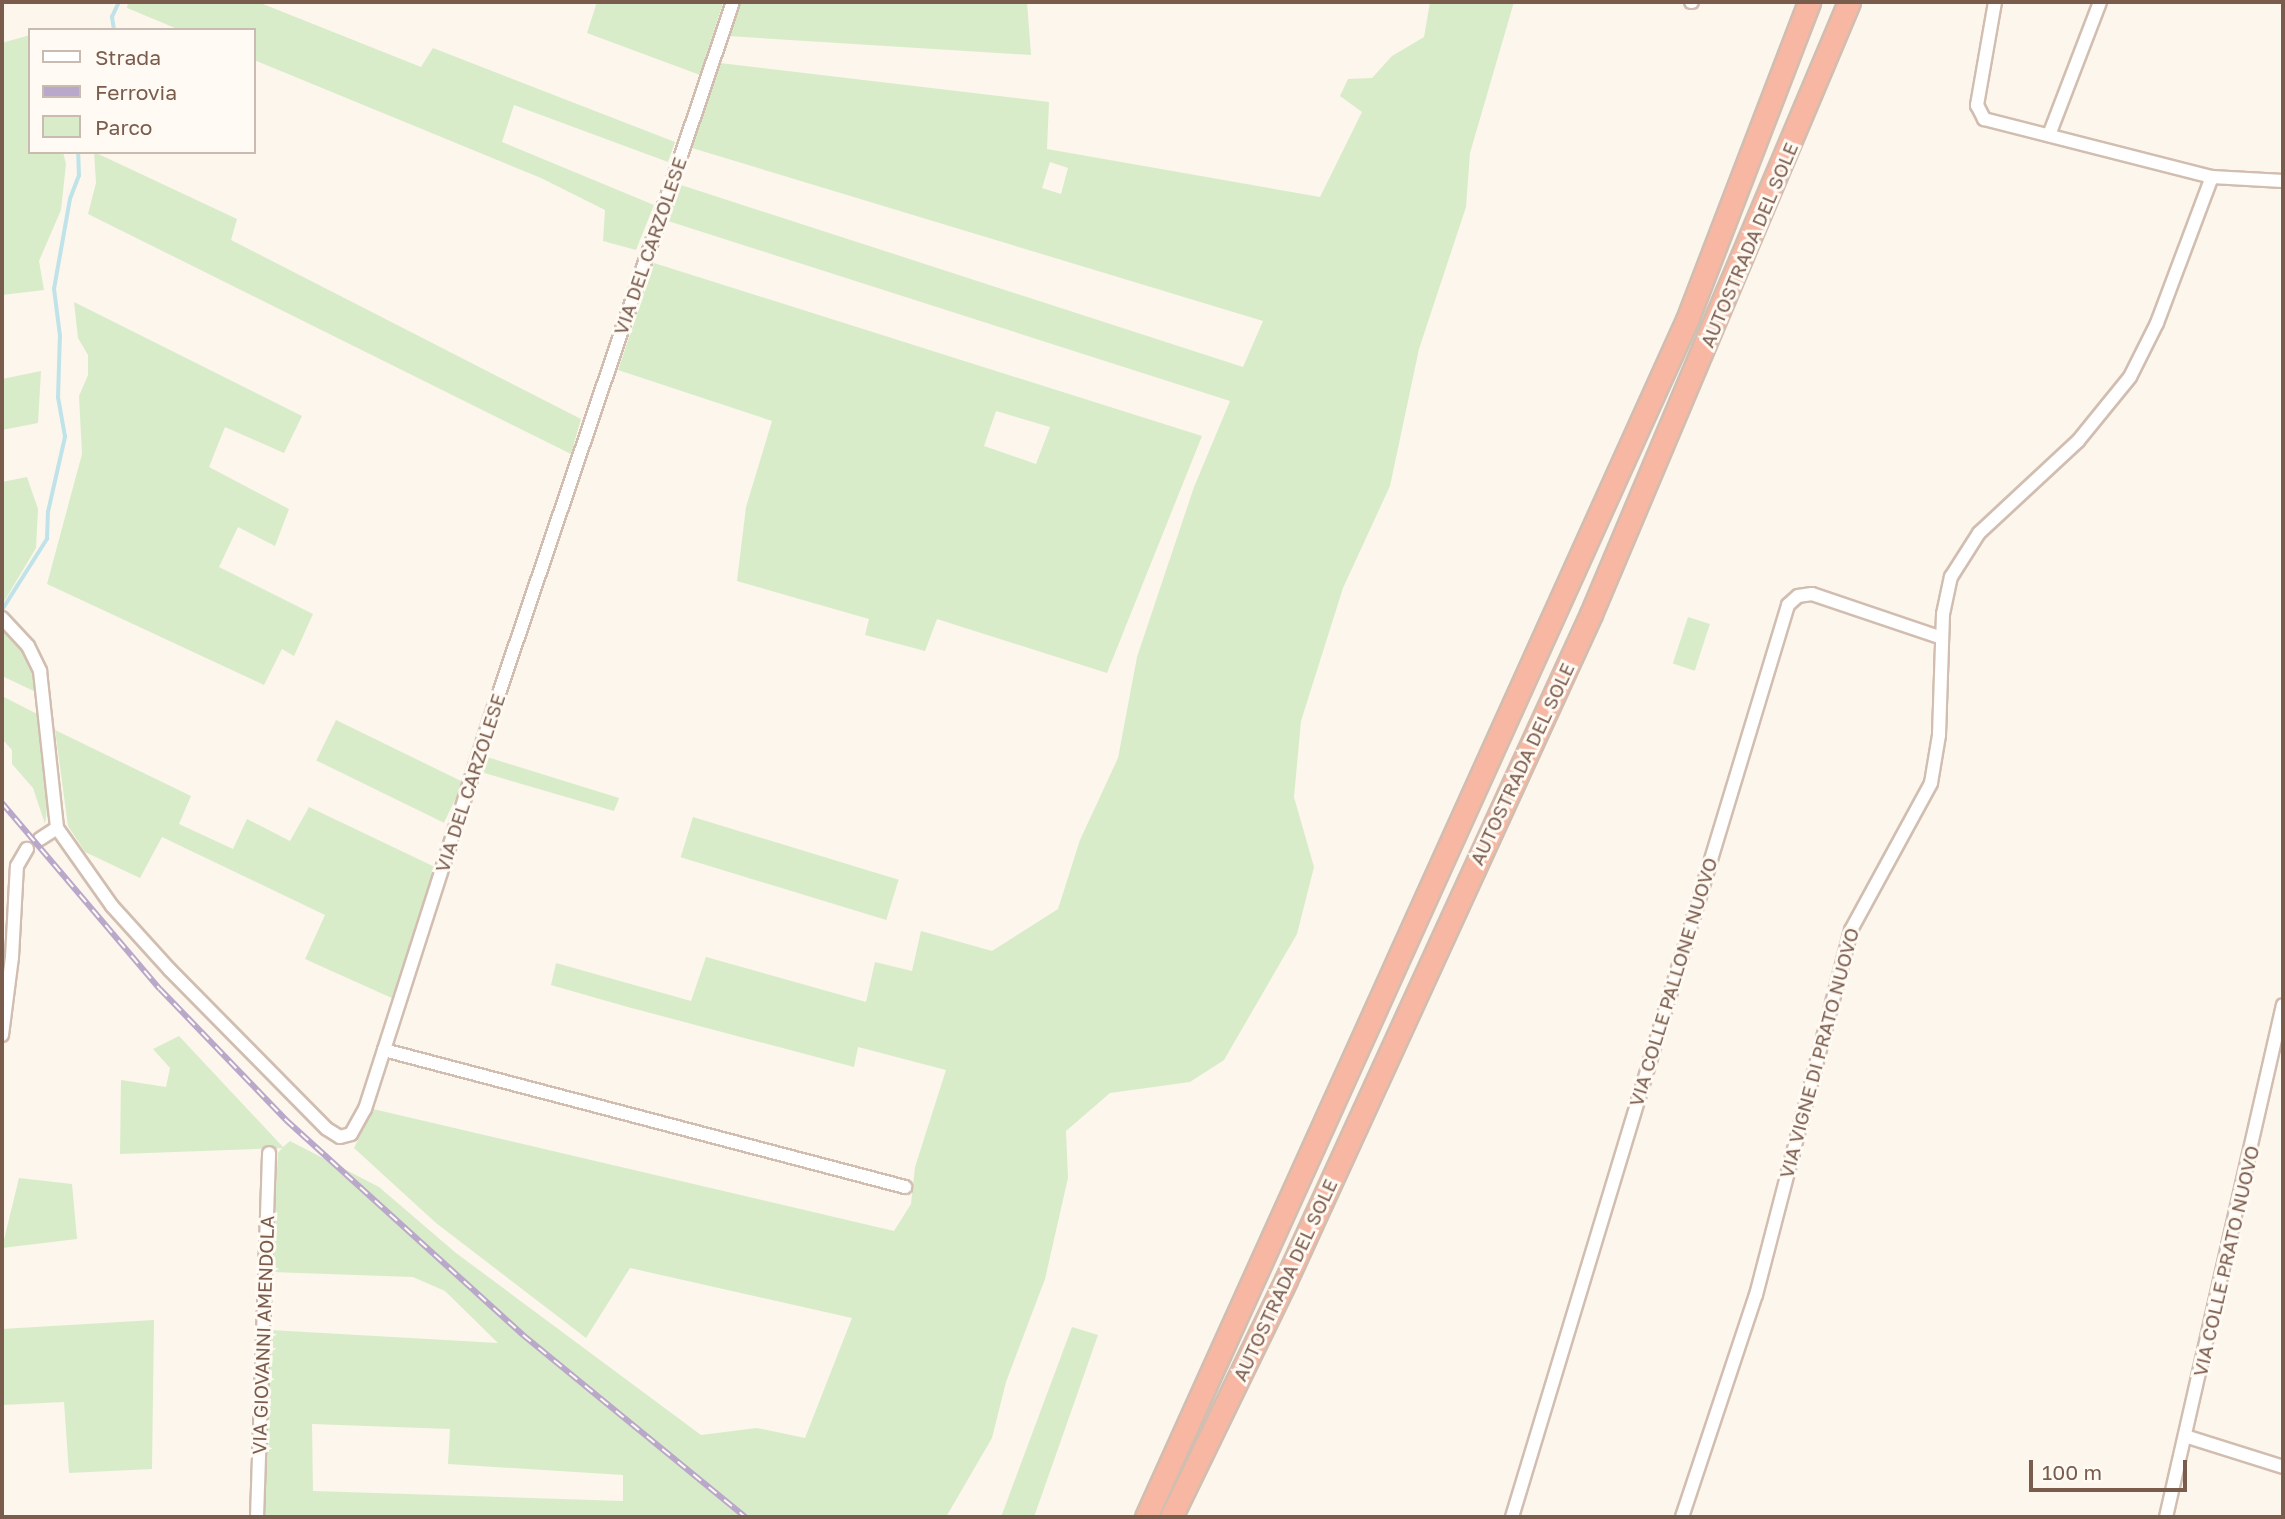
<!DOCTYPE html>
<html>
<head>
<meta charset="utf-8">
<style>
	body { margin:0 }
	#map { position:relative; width:2285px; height:1519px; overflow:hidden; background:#fdf6ec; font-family:"Golos Text",sans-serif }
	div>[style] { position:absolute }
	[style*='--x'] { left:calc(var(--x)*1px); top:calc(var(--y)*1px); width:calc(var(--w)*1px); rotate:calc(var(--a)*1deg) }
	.green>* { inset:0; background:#d8ecc9; transform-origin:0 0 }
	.stream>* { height:3.5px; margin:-1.75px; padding:0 1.75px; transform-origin:1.75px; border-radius:1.75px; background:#bfe3e8 }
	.roads { filter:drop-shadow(2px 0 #d1beb0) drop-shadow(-2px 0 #d1beb0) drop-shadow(0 2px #d1beb0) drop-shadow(0 -2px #d1beb0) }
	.street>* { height:12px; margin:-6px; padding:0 6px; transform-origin:6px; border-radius:6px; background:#fff }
	.highway>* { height:21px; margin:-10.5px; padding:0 10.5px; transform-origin:10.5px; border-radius:10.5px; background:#f7b7a3 }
	.rail>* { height:6px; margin-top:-3px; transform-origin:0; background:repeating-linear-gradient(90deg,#fffaf3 0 10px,#b9a8c9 0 20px); box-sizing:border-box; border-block:2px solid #b9a8c9 }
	span { translate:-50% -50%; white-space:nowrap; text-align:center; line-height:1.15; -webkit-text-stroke:6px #fffaf3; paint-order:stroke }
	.street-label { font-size:19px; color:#7a5c4d }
	.frame { position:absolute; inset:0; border:4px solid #7a5c4d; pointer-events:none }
	.legend { position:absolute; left:28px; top:28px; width:228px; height:126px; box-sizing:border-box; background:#fffaf3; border:2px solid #cabbb1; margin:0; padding:9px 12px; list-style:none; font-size:21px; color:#7a5c4d }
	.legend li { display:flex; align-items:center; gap:14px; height:35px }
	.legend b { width:35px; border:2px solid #cabbb1 }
	.scale { position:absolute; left:2029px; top:1460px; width:158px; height:32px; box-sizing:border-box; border:4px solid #7a5c4d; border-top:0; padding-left:9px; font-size:21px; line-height:24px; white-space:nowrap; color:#7a5c4d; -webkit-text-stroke:5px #fffaf3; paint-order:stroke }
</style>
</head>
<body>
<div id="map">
	<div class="green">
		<div style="clip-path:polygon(128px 2px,258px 2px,421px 67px,433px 48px,675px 142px,668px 162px,514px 105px,502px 142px,654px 205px,636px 250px,603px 241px,605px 210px,541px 178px,254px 60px,254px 30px,180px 30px,127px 8px)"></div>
		<div style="clip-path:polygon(597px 2px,723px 3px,700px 75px,587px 33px)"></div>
		<div style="clip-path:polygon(740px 2px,1027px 2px,1031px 55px,727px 36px)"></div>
		<div style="clip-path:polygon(evenodd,1430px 2px,1514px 2px,1470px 153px,1466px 207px,1419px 349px,1390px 486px,1343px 588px,1301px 721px,1294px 797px,1314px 867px,1297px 934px,1224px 1060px,1190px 1082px,1110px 1093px,1066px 1131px,1068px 1178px,1045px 1279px,1006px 1382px,992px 1438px,946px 1517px,263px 1517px,270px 1330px,498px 1343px,445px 1291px,413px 1277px,271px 1272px,278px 1153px,282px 1148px,120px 1154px,121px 1080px,166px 1087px,170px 1068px,153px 1049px,179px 1036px,283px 1147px,290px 1141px,379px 1187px,456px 1253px,701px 1435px,757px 1428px,805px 1438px,852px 1318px,630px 1268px,586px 1338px,436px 1223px,354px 1148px,373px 1109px,894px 1231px,911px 1204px,915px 1167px,946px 1070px,858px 1047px,854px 1067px,624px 1006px,551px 985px,556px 963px,691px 1001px,706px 957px,866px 1002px,875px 962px,912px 971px,921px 931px,992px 951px,1058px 909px,1080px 840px,1118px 758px,1137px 657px,1194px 487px,1230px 401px,668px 221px,681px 185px,1243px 367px,1263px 321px,692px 148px,720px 63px,1049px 102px,1047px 149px,1320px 197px,1362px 112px,1340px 96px,1348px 79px,1372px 78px,1392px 56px,1424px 37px,1430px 2px,1050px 162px,1068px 168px,1061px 194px,1042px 188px,1050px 162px,1430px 2px,312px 1424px,450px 1429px,448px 1464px,623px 1475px,623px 1501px,313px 1491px,312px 1424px)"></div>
		<div style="clip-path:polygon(30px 35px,30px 152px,63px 152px,66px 164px,61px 210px,39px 261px,44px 290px,2px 295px,2px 43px)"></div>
		<div style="clip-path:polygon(94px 152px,237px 219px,231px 240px,581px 419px,571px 454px,88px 214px,96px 183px)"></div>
		<div style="clip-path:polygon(evenodd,654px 263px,1202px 436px,1107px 673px,937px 619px,925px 651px,865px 635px,869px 619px,737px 581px,746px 507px,772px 421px,618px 370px,654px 263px,996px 411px,1050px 427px,1036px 464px,984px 446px,996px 411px)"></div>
		<div style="clip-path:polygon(74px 302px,302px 416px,284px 453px,225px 427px,209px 467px,289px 509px,275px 546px,238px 527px,219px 567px,313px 614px,294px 656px,282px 649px,264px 685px,47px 584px,82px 454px,79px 396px,88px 375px,88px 355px,78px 338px)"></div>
		<div style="clip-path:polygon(41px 371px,38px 423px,2px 430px,2px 379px)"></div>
		<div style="clip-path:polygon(27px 477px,38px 509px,36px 548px,2px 605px,2px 482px)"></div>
		<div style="left:1688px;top:617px;width:23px;height:49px;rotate:18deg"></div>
		<div style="clip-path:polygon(3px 626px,23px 646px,40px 694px,2px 676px)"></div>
		<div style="clip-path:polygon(2px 696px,43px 717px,49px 794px,45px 824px,33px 788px,12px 764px,12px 750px,2px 739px)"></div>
		<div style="left:336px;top:720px;width:142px;height:45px;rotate:26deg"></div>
		<div style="clip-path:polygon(55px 730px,191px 796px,179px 824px,233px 849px,247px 819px,290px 841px,309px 807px,437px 868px,394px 999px,305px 959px,325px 915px,162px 837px,140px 878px,85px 852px,68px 826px)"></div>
		<div style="clip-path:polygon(487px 757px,619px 798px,614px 811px,481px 772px)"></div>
		<div style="left:693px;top:817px;width:215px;height:42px;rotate:17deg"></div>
		<div style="clip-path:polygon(19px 1178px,72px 1184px,77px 1239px,2px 1248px)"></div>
		<div style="clip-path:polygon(154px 1320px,152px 1469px,69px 1473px,64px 1402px,2px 1405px,2px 1329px)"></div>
		<div style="clip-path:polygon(1072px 1327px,1098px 1335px,1034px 1517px,1001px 1517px)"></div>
	</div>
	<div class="stream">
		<div style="--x:114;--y:30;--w:13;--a:-99"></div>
		<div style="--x:112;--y:17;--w:17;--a:-65"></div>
		<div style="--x:2;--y:610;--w:84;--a:-57.6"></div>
		<div style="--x:47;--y:539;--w:27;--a:-88"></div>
		<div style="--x:48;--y:512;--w:77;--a:-77.2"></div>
		<div style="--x:65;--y:437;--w:40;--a:-100"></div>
		<div style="--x:58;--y:398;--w:62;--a:-88.2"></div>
		<div style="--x:60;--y:336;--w:47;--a:-97.3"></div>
		<div style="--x:54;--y:289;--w:91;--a:-79.9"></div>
		<div style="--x:70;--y:199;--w:25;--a:-69"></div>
		<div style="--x:79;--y:176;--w:24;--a:-92"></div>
	</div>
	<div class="roads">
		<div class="street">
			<div style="--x:1691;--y:2;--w:1;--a:0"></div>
			<div style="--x:1995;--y:2;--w:105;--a:99.9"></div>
			<div style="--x:1977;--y:105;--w:16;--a:63"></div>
			<div style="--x:1984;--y:119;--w:235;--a:14.3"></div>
			<div style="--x:2212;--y:177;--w:71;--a:3.2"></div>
			<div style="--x:2049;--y:135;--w:142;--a:-69"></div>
			<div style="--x:2;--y:618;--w:38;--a:47"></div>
			<div style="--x:28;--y:646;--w:28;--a:64"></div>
			<div style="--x:40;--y:671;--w:158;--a:83.8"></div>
			<div style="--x:57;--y:828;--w:95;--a:54.8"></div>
			<div style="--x:112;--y:906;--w:86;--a:47.8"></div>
			<div style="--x:170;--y:970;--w:223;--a:45.4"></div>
			<div style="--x:327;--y:1129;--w:15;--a:32"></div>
			<div style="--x:340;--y:1137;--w:11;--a:-15"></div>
			<div style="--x:351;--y:1134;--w:29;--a:-61"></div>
			<div style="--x:365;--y:1109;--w:421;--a:-72.2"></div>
			<div style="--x:494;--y:708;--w:745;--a:-71.3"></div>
			<div style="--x:40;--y:839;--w:20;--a:-33"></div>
			<div style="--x:2;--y:1035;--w:79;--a:-82.7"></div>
			<div style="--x:12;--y:957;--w:91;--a:-86.9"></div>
			<div style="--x:17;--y:866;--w:20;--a:-60"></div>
			<div style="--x:384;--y:1050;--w:539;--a:14.73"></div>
			<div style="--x:2188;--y:1437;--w:100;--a:17.5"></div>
			<div style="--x:257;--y:1517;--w:364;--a:-88.1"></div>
			<div style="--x:1512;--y:1517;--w:953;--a:-73.16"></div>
			<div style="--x:1788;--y:605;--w:13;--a:-42"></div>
			<div style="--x:1798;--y:596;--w:14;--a:-8"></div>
			<div style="--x:1812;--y:594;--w:137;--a:18.7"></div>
			<div style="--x:1682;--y:1517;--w:234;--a:-71.6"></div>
			<div style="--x:1756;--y:1295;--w:377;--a:-75.4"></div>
			<div style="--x:1851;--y:930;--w:167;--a:-61.4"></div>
			<div style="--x:1931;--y:783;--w:49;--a:-80.5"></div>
			<div style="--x:1939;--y:735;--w:121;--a:-88.1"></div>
			<div style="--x:1943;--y:614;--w:38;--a:-78"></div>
			<div style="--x:1951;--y:577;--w:52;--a:-57.5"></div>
			<div style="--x:1979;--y:533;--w:135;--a:-42.9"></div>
			<div style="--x:2078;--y:441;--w:82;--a:-50.9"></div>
			<div style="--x:2130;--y:377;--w:60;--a:-63.4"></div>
			<div style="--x:2157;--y:323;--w:156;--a:-69.4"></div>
			<div style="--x:2166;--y:1517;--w:525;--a:-77.13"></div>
		</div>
		<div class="highway">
			<div style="--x:1146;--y:1517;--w:1314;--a:-65.68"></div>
			<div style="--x:1687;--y:320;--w:341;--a:-69"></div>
			<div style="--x:1171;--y:1517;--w:263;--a:-64.1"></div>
			<div style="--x:1286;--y:1280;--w:733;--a:-65.39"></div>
			<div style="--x:1591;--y:614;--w:664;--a:-67.14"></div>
		</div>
	</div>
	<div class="rail">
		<div style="--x:2;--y:803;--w:244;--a:49.7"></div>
		<div style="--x:160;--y:989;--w:182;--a:46.1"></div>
		<div style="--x:286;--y:1120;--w:320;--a:42.2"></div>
		<div style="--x:523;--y:1335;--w:287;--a:39.3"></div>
	</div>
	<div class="street-label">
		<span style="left:1749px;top:245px;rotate:-67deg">AUTOSTRADA DEL SOLE</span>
		<span style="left:650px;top:246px;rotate:-71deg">VIA DEL CARZOLESE</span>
		<span style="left:1522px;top:764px;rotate:-65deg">AUTOSTRADA DEL SOLE</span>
		<span style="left:470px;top:783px;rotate:-72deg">VIA DEL CARZOLESE</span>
		<span style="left:1673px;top:982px;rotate:-73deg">VIA COLLE PALLONE NUOVO</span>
		<span style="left:1819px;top:1053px;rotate:-75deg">VIA VIGNE DI PRATO NUOVO</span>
		<span style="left:2226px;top:1261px;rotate:-77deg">VIA COLLE PRATO NUOVO</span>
		<span style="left:1285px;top:1280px;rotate:-65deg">AUTOSTRADA DEL SOLE</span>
		<span style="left:263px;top:1335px;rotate:-88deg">VIA GIOVANNI AMENDOLA</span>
	</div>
	<div class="frame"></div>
	<ul class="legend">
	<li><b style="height:9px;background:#fff"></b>Strada</li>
	<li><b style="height:9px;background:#b9a8c9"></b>Ferrovia</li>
	<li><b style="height:19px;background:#d8ecc9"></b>Parco</li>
	</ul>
	<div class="scale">100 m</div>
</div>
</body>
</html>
